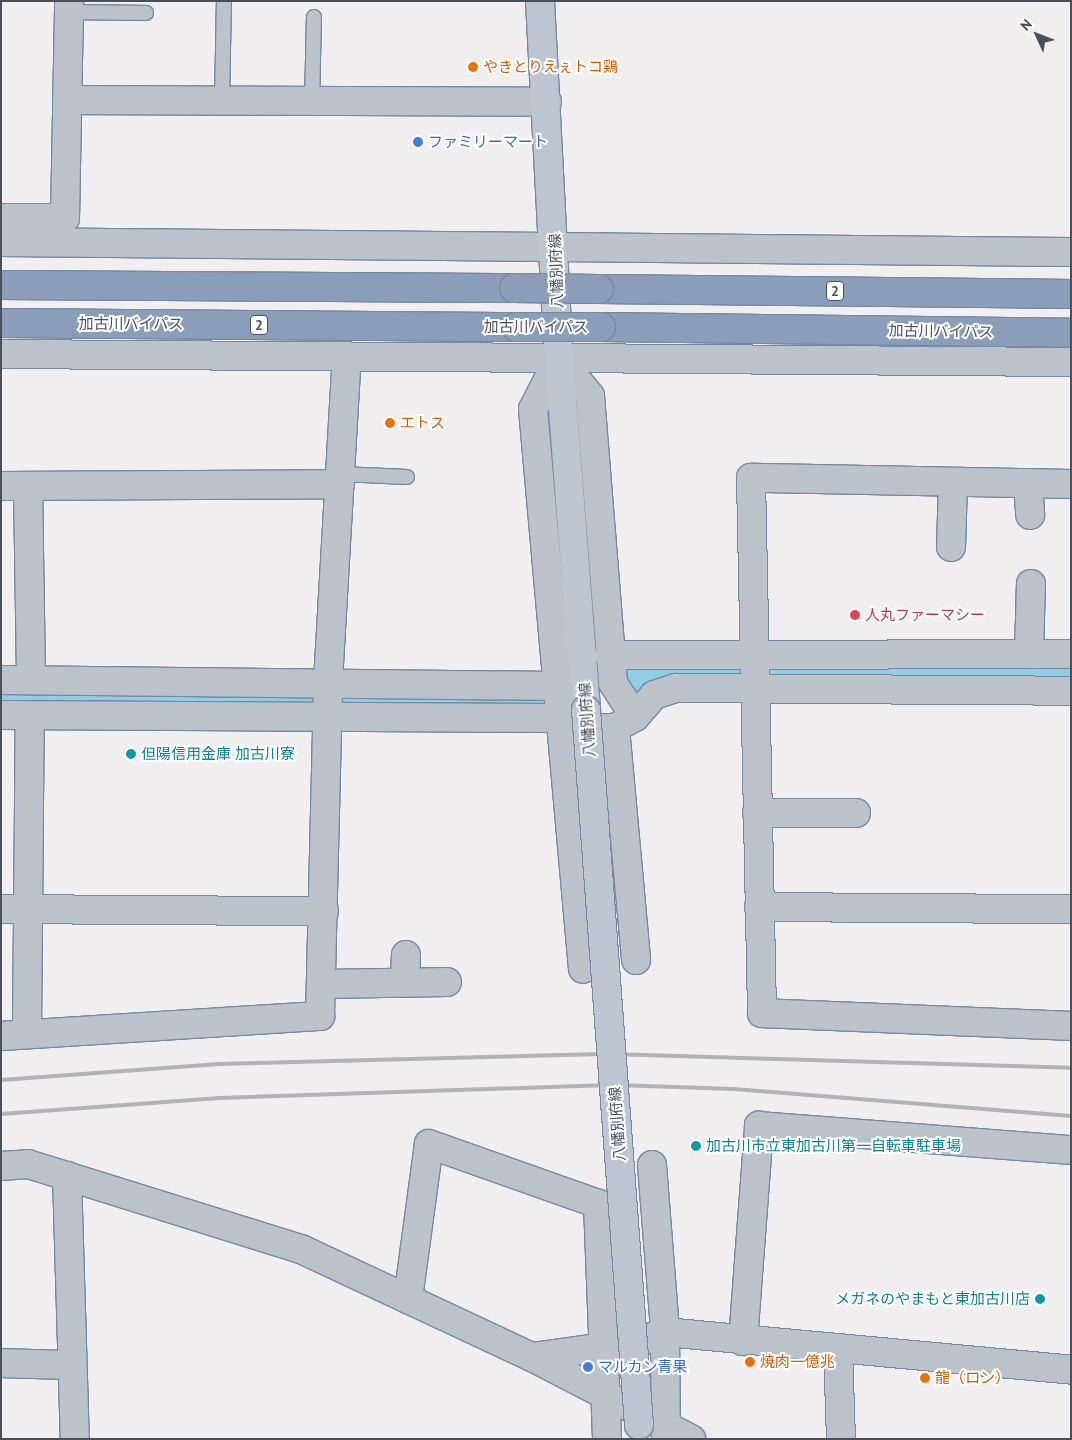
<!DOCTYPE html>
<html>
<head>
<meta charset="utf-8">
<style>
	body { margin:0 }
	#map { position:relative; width:1072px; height:1440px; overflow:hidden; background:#f0eeee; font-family:"PT Sans","Noto Sans JP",sans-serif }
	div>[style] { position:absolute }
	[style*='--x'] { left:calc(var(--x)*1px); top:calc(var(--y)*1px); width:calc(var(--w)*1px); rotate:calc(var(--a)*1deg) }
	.river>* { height:46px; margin:-23px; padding:0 23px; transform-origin:23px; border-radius:23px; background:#91cee4 }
	.roads { filter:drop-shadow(1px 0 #7589a4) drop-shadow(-1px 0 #7589a4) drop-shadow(0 1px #7589a4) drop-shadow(0 -1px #7589a4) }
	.service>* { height:14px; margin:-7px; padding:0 7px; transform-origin:7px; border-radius:7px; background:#bbc2ca }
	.minor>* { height:28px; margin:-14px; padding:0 14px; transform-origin:14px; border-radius:14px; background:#bbc2ca }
	.tertiary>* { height:28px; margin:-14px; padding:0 14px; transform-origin:14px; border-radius:14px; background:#bbc2ca }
	.secondary>* { height:28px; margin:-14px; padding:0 14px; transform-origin:14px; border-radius:14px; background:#bdc5d0 }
	.motorway>* { height:28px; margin:-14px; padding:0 14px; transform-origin:14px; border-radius:14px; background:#8a9eb9 }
	.rail>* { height:4px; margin:-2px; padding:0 2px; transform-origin:2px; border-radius:2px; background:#b1b3b8 }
	.bridges { filter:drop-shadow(1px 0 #7589a4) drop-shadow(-1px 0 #7589a4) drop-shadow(0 1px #7589a4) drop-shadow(0 -1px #7589a4) }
	.secondary-bridge>* { height:28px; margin:-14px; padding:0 14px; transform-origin:14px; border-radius:14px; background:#bdc5d0 }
	.motorway-bridge>* { height:28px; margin:-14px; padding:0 14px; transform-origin:14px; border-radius:14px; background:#8a9eb9 }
	.dots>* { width:14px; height:14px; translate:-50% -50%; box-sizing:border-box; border:2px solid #fff; border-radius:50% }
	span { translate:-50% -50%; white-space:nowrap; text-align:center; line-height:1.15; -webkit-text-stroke:4px #fff; paint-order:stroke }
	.shield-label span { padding:1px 4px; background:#fff; border:1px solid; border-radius:4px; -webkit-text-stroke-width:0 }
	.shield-label { font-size:14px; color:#48505a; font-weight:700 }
	.food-label { font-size:15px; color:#c56008 }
	.left { translate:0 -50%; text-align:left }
	.shop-label { font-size:15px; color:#366cbe }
	.street-label { font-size:15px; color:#48505a }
	.health-label { font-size:15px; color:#be3a42 }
	.culture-label { font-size:15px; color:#0d838f }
	.right { translate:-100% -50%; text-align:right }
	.frame { position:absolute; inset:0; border:2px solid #48505a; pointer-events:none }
	.north { position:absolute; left:1012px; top:10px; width:50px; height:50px; -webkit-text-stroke:4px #fff; paint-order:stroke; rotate:313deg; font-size:14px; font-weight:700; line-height:20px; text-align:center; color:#48505a }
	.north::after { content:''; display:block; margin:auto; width:18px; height:22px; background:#48505a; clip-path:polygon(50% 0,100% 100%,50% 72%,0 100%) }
</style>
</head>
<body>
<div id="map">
	<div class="river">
		<div style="--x:617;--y:669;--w:454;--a:0"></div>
		<div style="--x:1;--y:697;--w:544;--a:0.63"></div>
	</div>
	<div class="roads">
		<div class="service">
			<div style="--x:69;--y:12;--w:77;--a:0.7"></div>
			<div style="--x:222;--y:102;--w:101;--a:-88.9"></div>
			<div style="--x:312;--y:103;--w:86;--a:-88.7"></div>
			<div style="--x:341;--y:474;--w:66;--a:2.6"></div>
		</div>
		<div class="minor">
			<div style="--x:67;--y:100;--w:480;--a:0.2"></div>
			<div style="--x:1;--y:218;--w:64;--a:0"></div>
			<div style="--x:65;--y:218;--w:217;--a:-88.9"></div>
			<div style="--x:555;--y:247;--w:516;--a:0.56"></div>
			<div style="--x:1;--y:354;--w:558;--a:0.41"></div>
			<div style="--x:559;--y:358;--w:57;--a:117"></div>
			<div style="--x:533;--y:409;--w:562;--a:84.9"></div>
			<div style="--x:559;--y:358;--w:49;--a:50.8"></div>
			<div style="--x:590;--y:396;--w:288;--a:85.4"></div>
			<div style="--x:613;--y:683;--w:40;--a:57.1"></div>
			<div style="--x:1028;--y:483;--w:32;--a:86"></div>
			<div style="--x:1071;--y:484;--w:320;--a:-178.9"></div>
			<div style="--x:751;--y:478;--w:535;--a:88.82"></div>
			<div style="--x:762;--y:1013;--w:309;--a:2.4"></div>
			<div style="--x:1;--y:486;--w:339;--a:-0.3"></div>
			<div style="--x:28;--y:486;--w:194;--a:89.1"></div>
			<div style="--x:951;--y:547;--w:65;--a:-88.2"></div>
			<div style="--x:1029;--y:654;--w:70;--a:-88.4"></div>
			<div style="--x:609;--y:655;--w:462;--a:-0.1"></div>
			<div style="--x:1;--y:680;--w:554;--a:0.62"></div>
			<div style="--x:1;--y:715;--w:557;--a:0.31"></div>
			<div style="--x:615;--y:728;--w:233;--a:84.8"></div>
			<div style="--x:563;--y:729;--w:52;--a:-1.1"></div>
			<div style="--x:615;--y:728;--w:23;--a:-29"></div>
			<div style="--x:635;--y:717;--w:29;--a:-49"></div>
			<div style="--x:654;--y:695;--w:23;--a:-18"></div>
			<div style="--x:676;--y:688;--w:395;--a:0.4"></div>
			<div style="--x:757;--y:813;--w:99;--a:0"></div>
			<div style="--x:759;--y:907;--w:312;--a:0.4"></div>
			<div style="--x:1;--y:909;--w:323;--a:0.4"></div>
			<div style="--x:405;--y:982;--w:27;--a:-88"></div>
			<div style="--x:321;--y:984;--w:126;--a:-0.9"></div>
			<div style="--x:27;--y:1033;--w:317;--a:-89.5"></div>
			<div style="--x:1;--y:1036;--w:320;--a:-3.6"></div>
			<div style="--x:320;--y:1016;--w:334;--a:-88.6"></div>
			<div style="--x:328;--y:682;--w:326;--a:-86.7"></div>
			<div style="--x:652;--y:1165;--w:168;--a:85.5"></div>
			<div style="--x:665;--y:1332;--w:107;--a:89.5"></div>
			<div style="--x:1;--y:1166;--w:27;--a:-4"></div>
			<div style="--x:28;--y:1164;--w:286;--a:17.3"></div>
			<div style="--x:301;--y:1249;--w:255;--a:25.1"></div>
			<div style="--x:532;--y:1357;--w:109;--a:-7.9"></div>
			<div style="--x:640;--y:1342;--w:27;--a:-22"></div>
			<div style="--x:665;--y:1332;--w:408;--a:5.3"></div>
			<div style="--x:67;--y:1176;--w:263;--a:88.3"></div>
			<div style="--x:408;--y:1299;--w:156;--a:-82.3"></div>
			<div style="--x:429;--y:1144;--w:179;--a:19.5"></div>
			<div style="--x:598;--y:1204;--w:235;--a:87.8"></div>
			<div style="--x:743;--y:1341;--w:216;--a:-85.7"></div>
			<div style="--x:759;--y:1126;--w:313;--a:4.4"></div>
			<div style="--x:838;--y:1349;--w:90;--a:88.1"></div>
			<div style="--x:532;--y:1357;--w:179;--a:27.3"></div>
			<div style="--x:1;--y:1363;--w:69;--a:1.7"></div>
		</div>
		<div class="tertiary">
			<div style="--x:1;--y:242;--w:554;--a:0.52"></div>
			<div style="--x:559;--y:358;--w:512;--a:0.45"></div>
		</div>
		<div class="secondary">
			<div style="--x:540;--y:1;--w:358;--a:87"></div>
			<div style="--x:559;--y:358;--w:353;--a:85.6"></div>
		</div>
		<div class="motorway">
			<div style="--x:1;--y:285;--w:513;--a:0.34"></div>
			<div style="--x:599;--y:289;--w:472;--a:0.6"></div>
			<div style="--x:1;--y:323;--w:515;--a:0.45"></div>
			<div style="--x:601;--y:327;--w:470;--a:0.7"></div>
		</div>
	</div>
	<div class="rail">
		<div style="--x:1;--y:1080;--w:219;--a:-4.2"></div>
		<div style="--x:219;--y:1064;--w:392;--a:-1.5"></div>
		<div style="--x:611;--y:1054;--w:460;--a:1.7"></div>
		<div style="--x:1;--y:1114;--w:219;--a:-4.2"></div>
		<div style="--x:219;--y:1098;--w:397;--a:-1.9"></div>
		<div style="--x:616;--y:1085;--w:118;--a:1.9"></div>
		<div style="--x:734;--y:1089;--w:338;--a:4.6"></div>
	</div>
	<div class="bridges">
		<div class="secondary-bridge">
			<div style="--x:586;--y:710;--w:717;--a:85.76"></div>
		</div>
		<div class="motorway-bridge">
			<div style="--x:514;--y:288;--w:85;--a:0.7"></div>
			<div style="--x:516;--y:327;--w:85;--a:0"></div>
		</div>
	</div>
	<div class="dots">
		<div style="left:473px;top:67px;background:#e8710a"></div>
		<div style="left:418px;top:142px;background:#3f7fe0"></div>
		<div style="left:390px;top:423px;background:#e8710a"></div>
		<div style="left:855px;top:615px;background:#e0444e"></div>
		<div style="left:131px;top:754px;background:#0f9aa8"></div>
		<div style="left:696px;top:1146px;background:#0f9aa8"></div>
		<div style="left:1040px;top:1299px;background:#0f9aa8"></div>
		<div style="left:750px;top:1362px;background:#e8710a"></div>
		<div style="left:588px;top:1367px;background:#3f7fe0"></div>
		<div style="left:925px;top:1378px;background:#e8710a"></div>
	</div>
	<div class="shield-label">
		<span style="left:835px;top:291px">2</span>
		<span style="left:259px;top:325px">2</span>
	</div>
	<div class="food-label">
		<span class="left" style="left:483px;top:67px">やきとりえぇトコ鶏</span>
		<span class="left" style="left:400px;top:423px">エトス</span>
		<span class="left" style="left:760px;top:1362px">焼肉一億兆</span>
		<span class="left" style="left:935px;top:1378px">龍（ロン）</span>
	</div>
	<div class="shop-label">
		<span class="left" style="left:428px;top:142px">ファミリーマート</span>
		<span class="left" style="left:598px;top:1367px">マルカン青果</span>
	</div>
	<div class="street-label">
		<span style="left:556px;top:271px;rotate:-92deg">八幡別府線</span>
		<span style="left:131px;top:324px">加古川バイパス</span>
		<span style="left:536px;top:327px">加古川バイパス</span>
		<span style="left:941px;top:331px;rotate:1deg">加古川バイパス</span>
		<span style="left:587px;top:720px;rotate:-94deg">八幡別府線</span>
		<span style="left:617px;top:1124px;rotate:-94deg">八幡別府線</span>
	</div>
	<div class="health-label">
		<span class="left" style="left:865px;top:615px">人丸ファーマシー</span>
	</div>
	<div class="culture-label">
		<span class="left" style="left:141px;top:754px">但陽信用金庫 加古川寮</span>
		<span class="left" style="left:706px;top:1146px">加古川市立東加古川第一自転車駐車場</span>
		<span class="right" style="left:1030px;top:1299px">メガネのやまもと東加古川店</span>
	</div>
	<div class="frame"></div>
	<div class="north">N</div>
</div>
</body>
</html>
